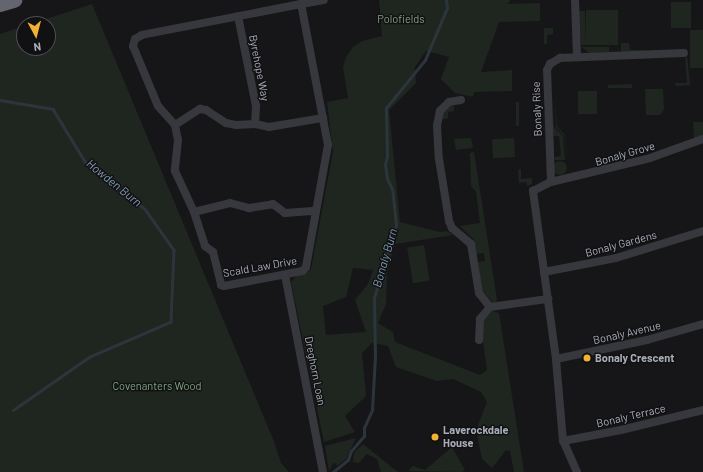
<!DOCTYPE html>
<html>
<head>
<meta charset="utf-8">
<style>
	body { margin:0 }
	#map { position:relative; width:703px; height:472px; overflow:hidden; background:#161618; font-family:Barlow,sans-serif }
	div>[style] { position:absolute }
	[style*='--x'] { left:calc(var(--x)*1px); top:calc(var(--y)*1px); width:calc(var(--w)*1px); rotate:calc(var(--a)*1deg) }
	.green>* { inset:0; background:#1e261f; transform-origin:0 0 }
	.round { border-radius:50% }
	.stream>* { height:2.5px; margin:-1.25px; padding:0 1.25px; transform-origin:1.25px; border-radius:1.25px; background:#2c353c }
	.street>* { height:8px; margin:-4px; padding:0 4px; transform-origin:4px; border-radius:4px; background:#37383d }
	.highway>* { height:16px; margin:-8px; padding:0 8px; transform-origin:8px; border-radius:8px; background:#63666e }
	.dots>* { width:11px; height:11px; translate:-50% -50%; box-sizing:border-box; border:2px solid #111113; border-radius:50% }
	span { translate:-50% -50%; white-space:nowrap; text-align:center; line-height:1.15; -webkit-text-stroke:3px #111113; paint-order:stroke }
	.park-label { font-size:11px; color:#7fa381 }
	.street-label { font-size:11px; color:#a8adb8 }
	.poi-label { font-size:11px; color:#a8adb8; font-weight:700 }
	.left { translate:0 -50%; text-align:left }
	.water-label { font-size:12px; color:#7f9bb3; font-style:italic }
	.north { position:absolute; left:16px; top:16px; width:40px; height:40px; box-sizing:border-box; background:#111113; border:1px solid #4d4f55; border-radius:50%; rotate:173deg; font-size:11px; font-weight:700; line-height:16px; text-align:center; color:#a8adb8 }
	.north::after { content:''; display:block; margin:auto; width:14px; height:18px; background:#f2b134; clip-path:polygon(50% 0,100% 100%,50% 72%,0 100%) }
</style>
</head>
<body>
<div id="map">
	<div class="green">
		<div style="clip-path:polygon(evenodd,379px 0,510px 0,508px 4px,540px 3px,540px 21px,499px 22px,481px 72px,512px 70px,512px 91px,474px 92px,473px 97px,455px 93px,441px 79px,449px 57px,426px 51px,415px 67px,416px 83px,389px 110px,400px 222px,440px 232px,447px 231px,453px 235px,395px 244px,387px 271px,386px 304px,378px 323px,393px 332px,395px 342px,480px 375px,487px 370px,482px 334px,484px 319px,493px 311px,499px 313px,524px 472px,514px 472px,510px 451px,506px 450px,492px 468px,482px 459px,476px 430px,487px 402px,481px 392px,453px 379px,437px 381px,396px 367px,388px 346px,372px 343px,362px 353px,366px 396px,345px 416px,355px 432px,324px 442px,291px 282px,296px 276px,306px 274px,311px 269px,333px 152px,327px 102px,348px 98px,343px 67px,346px 57px,353px 47px,362px 41px,382px 36px,379px 0,353px 268px,373px 270px,368px 284px,355px 300px,366px 332px,326px 335px,323px 306px,346px 297px,353px 268px)"></div>
		<div style="left:691px;top:2px;width:26px;height:20px;rotate:90deg"></div>
		<div style="clip-path:polygon(92px 4px,275px 444px,281px 463px,289px 472px,0 472px,0 34px,24px 26px,24px 48px,48px 48px,48px 24px,31px 24px)"></div>
		<div style="left:586px;top:10px;width:32px;height:35px"></div>
		<div style="clip-path:polygon(578px 11px,585px 11px,586px 45px,581px 45px)"></div>
		<div style="clip-path:polygon(544px 28px,553px 28px,553px 34px,547px 35px,547px 44px,544px 44px)"></div>
		<div style="left:690px;top:30px;width:13px;height:38px"></div>
		<div style="clip-path:polygon(621px 43px,629px 43px,630px 50px,647px 50px,647px 52px,621px 52px)"></div>
		<div style="clip-path:polygon(581px 47px,609px 47px,609px 52px,590px 53px)"></div>
		<div style="clip-path:polygon(687px 54px,690px 85px,676px 86px,675px 83px,687px 83px,685px 58px)"></div>
		<div style="clip-path:polygon(632px 84px,632px 88px,608px 88px,608px 85px)"></div>
		<div style="clip-path:polygon(645px 89px,663px 89px,664px 110px,660px 115px,646px 115px)"></div>
		<div style="left:597px;top:91px;width:23px;height:19px;rotate:90deg"></div>
		<div style="clip-path:polygon(552px 93px,554px 127px,563px 136px,565px 160px,555px 160px,554px 157px,561px 156px,559px 136px,553px 136px)"></div>
		<div style="clip-path:polygon(555px 93px,557px 126px,565px 135px,567px 160px,564px 136px,556px 127px)"></div>
		<div style="left:516px;top:102px;width:3px;height:24px"></div>
		<div style="clip-path:polygon(454px 103px,454px 111px,448px 112px,448px 118px,441px 120px,444px 110px)"></div>
		<div style="clip-path:polygon(693px 122px,703px 122px,703px 136px,694px 140px)"></div>
		<div style="clip-path:polygon(471px 138px,473px 148px,456px 150px,454px 139px)"></div>
		<div style="left:514px;top:138px;width:19px;height:22px;rotate:87deg"></div>
		<div style="clip-path:polygon(474px 152px,497px 300px,494px 304px,482px 290px,478px 262px,485px 261px,484px 253px,476px 254px,474px 240px,460px 226px,480px 223px,476px 192px,471px 186px,470px 153px)"></div>
		<div class="round" style="left:553px;top:161px;width:14px;height:14px"></div>
		<div style="clip-path:polygon(521px 169px,521px 179px,532px 178px,532px 184px,527px 186px,526px 182px,519px 183px,518px 170px)"></div>
		<div style="left:424px;top:245px;width:36px;height:17px;rotate:81deg"></div>
		<div style="clip-path:polygon(356px 438px,346px 459px,337px 466px,334px 462px,329px 471px,325px 446px)"></div>
		<div style="clip-path:polygon(363px 444px,394px 469px,398px 472px,381px 472px,377px 459px,367px 454px,359px 463px,353px 462px,354px 453px)"></div>
		<div style="clip-path:polygon(452px 447px,465px 470px,462px 472px,408px 471px,413px 466px,425px 470px)"></div>
	</div>
	<div class="stream">
		<div style="--x:0;--y:100;--w:54;--a:9.6"></div>
		<div style="--x:53;--y:109;--w:63;--a:58.6"></div>
		<div style="--x:86;--y:163;--w:75;--a:37.9"></div>
		<div style="--x:145;--y:209;--w:50;--a:54.7"></div>
		<div style="--x:174;--y:250;--w:72;--a:92.4"></div>
		<div style="--x:171;--y:322;--w:88;--a:156.6"></div>
		<div style="--x:90;--y:357;--w:93;--a:145.1"></div>
		<div style="--x:333;--y:472;--w:19;--a:-39"></div>
		<div style="--x:348;--y:460;--w:9;--a:-72"></div>
		<div style="--x:351;--y:451;--w:20;--a:-49"></div>
		<div style="--x:364;--y:436;--w:8;--a:-90"></div>
		<div style="--x:364;--y:428;--w:20;--a:-66"></div>
		<div style="--x:372;--y:410;--w:53;--a:-86.8"></div>
		<div style="--x:375;--y:357;--w:59;--a:-91"></div>
		<div style="--x:374;--y:298;--w:76;--a:-73.2"></div>
		<div style="--x:396;--y:225;--w:36;--a:-96"></div>
		<div style="--x:392;--y:189;--w:11;--a:-117"></div>
		<div style="--x:387;--y:179;--w:15;--a:-98"></div>
		<div style="--x:385;--y:164;--w:7;--a:-74"></div>
		<div style="--x:387;--y:157;--w:49;--a:-91.2"></div>
		<div style="--x:386;--y:108;--w:62;--a:-50.9"></div>
		<div style="--x:425;--y:60;--w:56;--a:-67.1"></div>
		<div style="--x:447;--y:8;--w:8;--a:-97"></div>
	</div>
	<div class="street">
		<div style="--x:575;--y:0;--w:57;--a:88"></div>
		<div style="--x:301;--y:4;--w:162;--a:169"></div>
		<div style="--x:142;--y:35;--w:8;--a:150"></div>
		<div style="--x:135;--y:39;--w:7;--a:106"></div>
		<div style="--x:133;--y:46;--w:65;--a:67.4"></div>
		<div style="--x:158;--y:106;--w:25;--a:48"></div>
		<div style="--x:175;--y:125;--w:15;--a:79"></div>
		<div style="--x:178;--y:140;--w:31;--a:96"></div>
		<div style="--x:175;--y:171;--w:45;--a:65.1"></div>
		<div style="--x:194;--y:212;--w:36;--a:72"></div>
		<div style="--x:205;--y:246;--w:10;--a:37"></div>
		<div style="--x:213;--y:252;--w:34;--a:76"></div>
		<div style="--x:221;--y:285;--w:3;--a:18"></div>
		<div style="--x:224;--y:286;--w:80;--a:-10.8"></div>
		<div style="--x:303;--y:271;--w:5;--a:-53"></div>
		<div style="--x:306;--y:267;--w:124;--a:-79.8"></div>
		<div style="--x:328;--y:145;--w:144;--a:-100.8"></div>
		<div style="--x:301;--y:4;--w:23;--a:-10"></div>
		<div style="--x:238;--y:16;--w:92;--a:78.7"></div>
		<div style="--x:256;--y:106;--w:18;--a:93"></div>
		<div style="--x:461;--y:100;--w:12;--a:171"></div>
		<div style="--x:449;--y:102;--w:13;--a:135"></div>
		<div style="--x:440;--y:111;--w:14;--a:102"></div>
		<div style="--x:437;--y:125;--w:34;--a:87"></div>
		<div style="--x:439;--y:159;--w:63;--a:80.8"></div>
		<div style="--x:449;--y:221;--w:8;--a:67"></div>
		<div style="--x:452;--y:228;--w:25;--a:40"></div>
		<div style="--x:471;--y:244;--w:50;--a:80.7"></div>
		<div style="--x:479;--y:293;--w:18;--a:52"></div>
		<div style="--x:490;--y:307;--w:59;--a:-7.9"></div>
		<div style="--x:175;--y:125;--w:30;--a:-33"></div>
		<div style="--x:200;--y:109;--w:6;--a:9"></div>
		<div style="--x:206;--y:110;--w:24;--a:33"></div>
		<div style="--x:226;--y:123;--w:10;--a:11"></div>
		<div style="--x:236;--y:125;--w:19;--a:-3"></div>
		<div style="--x:255;--y:124;--w:14;--a:12"></div>
		<div style="--x:269;--y:127;--w:55;--a:-9.5"></div>
		<div style="--x:551;--y:182;--w:112;--a:-92"></div>
		<div style="--x:547;--y:70;--w:7;--a:-63"></div>
		<div style="--x:550;--y:64;--w:12;--a:-31"></div>
		<div style="--x:560;--y:58;--w:124;--a:-2.3"></div>
		<div style="--x:194;--y:212;--w:37;--a:-14"></div>
		<div style="--x:230;--y:203;--w:20;--a:15"></div>
		<div style="--x:249;--y:208;--w:24;--a:-9"></div>
		<div style="--x:273;--y:204;--w:15;--a:37"></div>
		<div style="--x:285;--y:213;--w:31;--a:-4"></div>
		<div style="--x:544;--y:272;--w:73;--a:-11"></div>
		<div style="--x:616;--y:258;--w:91;--a:-17.2"></div>
		<div style="--x:285;--y:275;--w:201;--a:79.1"></div>
		<div style="--x:479;--y:340;--w:21;--a:-87"></div>
		<div style="--x:480;--y:319;--w:16;--a:-50"></div>
		<div style="--x:556;--y:359;--w:93;--a:-11.8"></div>
		<div style="--x:647;--y:340;--w:58;--a:-15.9"></div>
		<div style="--x:563;--y:441;--w:59;--a:-10.7"></div>
		<div style="--x:621;--y:430;--w:84;--a:-13.7"></div>
		<div style="--x:577;--y:472;--w:34;--a:-114"></div>
		<div style="--x:563;--y:441;--w:82;--a:-94.9"></div>
		<div style="--x:556;--y:359;--w:170;--a:-97.8"></div>
		<div style="--x:533;--y:191;--w:20;--a:-27"></div>
		<div style="--x:551;--y:182;--w:102;--a:-13.6"></div>
		<div style="--x:650;--y:158;--w:56;--a:-19.7"></div>
	</div>
	<div class="highway">
		<div style="--x:0;--y:4;--w:15;--a:-16"></div>
	</div>
	<div class="dots">
		<div style="left:587px;top:358px;background:#f2b134"></div>
		<div style="left:435px;top:437px;background:#f2b134"></div>
	</div>
	<div class="park-label">
		<span style="left:401px;top:19px">Polofields</span>
		<span style="left:157px;top:386px">Covenanters Wood</span>
	</div>
	<div class="street-label">
		<span style="left:259px;top:68px;rotate:79deg">Byrehope Way</span>
		<span style="left:537px;top:109px;rotate:-92deg">Bonaly Rise</span>
		<span style="left:625px;top:154px;rotate:-16deg">Bonaly Grove</span>
		<span style="left:621px;top:244px;rotate:-15deg">Bonaly Gardens</span>
		<span style="left:260px;top:267px;rotate:-10deg">Scald Law Drive</span>
		<span style="left:627px;top:333px;rotate:-13deg">Bonaly Avenue</span>
		<span style="left:315px;top:371px;rotate:79deg">Dreghorn Loan</span>
		<span style="left:631px;top:416px;rotate:-13deg">Bonaly Terrace</span>
	</div>
	<div class="poi-label">
		<span class="left" style="left:595px;top:358px">Bonaly Crescent</span>
		<span class="left" style="left:443px;top:437px">Laverockdale<br>House</span>
	</div>
	<div class="water-label">
		<span style="left:114px;top:183px;rotate:39deg">Howden Burn</span>
		<span style="left:385px;top:258px;rotate:-74deg">Bonaly Burn</span>
	</div>
	<div class="north">N</div>
</div>
</body>
</html>
